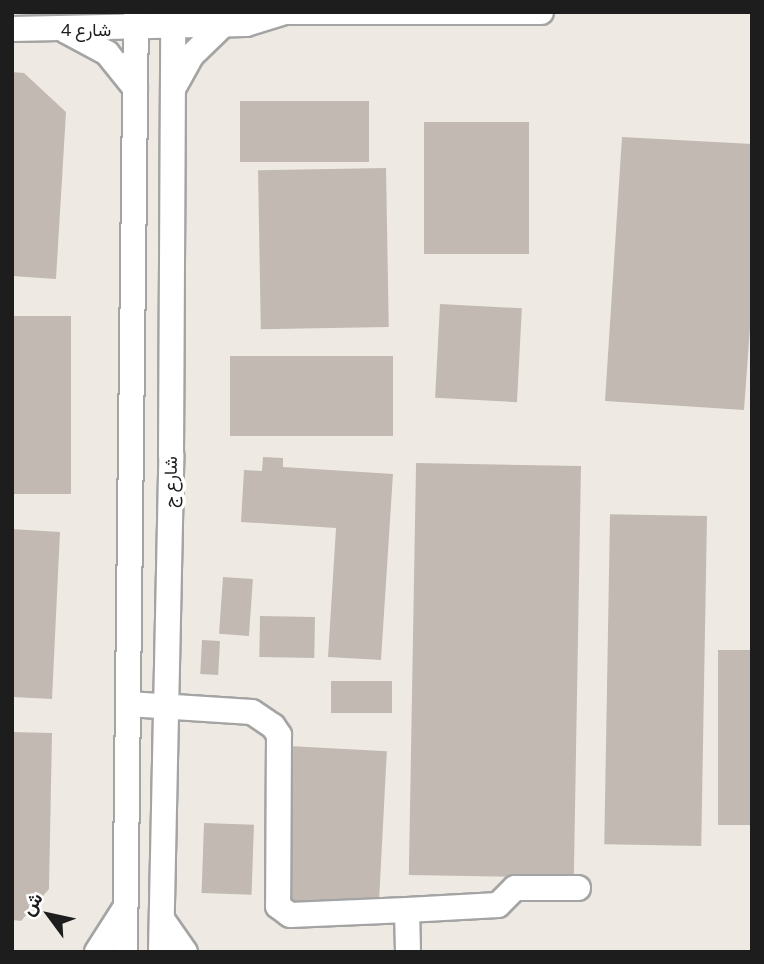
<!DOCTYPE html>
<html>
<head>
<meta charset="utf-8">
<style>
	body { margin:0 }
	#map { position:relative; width:764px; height:964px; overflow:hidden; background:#eeeae3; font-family:Commissioner,Vazirmatn,sans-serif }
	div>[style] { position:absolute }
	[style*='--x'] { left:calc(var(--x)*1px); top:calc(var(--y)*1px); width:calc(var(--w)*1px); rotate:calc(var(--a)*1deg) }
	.building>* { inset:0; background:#c2bab2; transform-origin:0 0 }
	.roads { filter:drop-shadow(2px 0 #a4a4a4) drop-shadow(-2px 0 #a4a4a4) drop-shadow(0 2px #a4a4a4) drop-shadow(0 -2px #a4a4a4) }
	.minor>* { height:24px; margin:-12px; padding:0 12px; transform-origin:12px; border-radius:12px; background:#fff }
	span { translate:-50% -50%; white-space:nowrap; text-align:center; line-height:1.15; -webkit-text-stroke:7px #fff; paint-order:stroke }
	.street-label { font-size:18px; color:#1d1d1d }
	.frame { position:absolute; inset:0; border:14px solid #1d1d1d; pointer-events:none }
	.north { position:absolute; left:14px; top:880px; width:70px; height:70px; -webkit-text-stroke:5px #fff; paint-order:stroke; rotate:303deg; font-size:19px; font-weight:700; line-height:28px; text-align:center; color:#1d1d1d }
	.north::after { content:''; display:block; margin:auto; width:24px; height:32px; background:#1d1d1d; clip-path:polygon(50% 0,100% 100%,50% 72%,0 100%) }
</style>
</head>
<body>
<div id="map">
	<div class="building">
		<div style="clip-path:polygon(12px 72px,24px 73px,66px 112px,56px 279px,12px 276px)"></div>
		<div style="left:369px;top:101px;width:61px;height:129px;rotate:90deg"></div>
		<div style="left:529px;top:122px;width:132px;height:105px;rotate:90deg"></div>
		<div style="clip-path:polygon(622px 137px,752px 144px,752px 300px,744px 410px,605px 401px)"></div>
		<div style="left:386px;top:168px;width:159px;height:128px;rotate:89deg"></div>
		<div style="left:440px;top:304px;width:82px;height:94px;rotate:3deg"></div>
		<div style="left:12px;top:316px;width:59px;height:178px"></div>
		<div style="left:393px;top:356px;width:80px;height:163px;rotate:90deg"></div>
		<div style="clip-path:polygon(263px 457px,283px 458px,283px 467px,393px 474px,381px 660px,328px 657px,336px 528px,241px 522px,244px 470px,262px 471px)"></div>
		<div style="left:581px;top:466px;width:412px;height:165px;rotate:91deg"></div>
		<div style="left:707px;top:516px;width:330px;height:97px;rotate:91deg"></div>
		<div style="clip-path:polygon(12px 529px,60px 532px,52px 699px,12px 697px)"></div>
		<div style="left:223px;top:577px;width:30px;height:57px;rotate:4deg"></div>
		<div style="left:260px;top:616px;width:55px;height:41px;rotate:1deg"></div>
		<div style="left:202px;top:640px;width:18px;height:34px;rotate:3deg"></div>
		<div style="left:752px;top:650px;width:175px;height:34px;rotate:90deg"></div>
		<div style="left:392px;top:681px;width:32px;height:61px;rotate:90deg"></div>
		<div style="clip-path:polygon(12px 732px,52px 733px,49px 889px,21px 921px,12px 920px)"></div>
		<div style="left:289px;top:746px;width:98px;height:159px;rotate:3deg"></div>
		<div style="left:204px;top:823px;width:50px;height:70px;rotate:2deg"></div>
	</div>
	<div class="roads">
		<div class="minor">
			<div style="--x:281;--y:12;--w:260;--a:0"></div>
			<div style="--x:12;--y:29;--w:234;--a:-1.2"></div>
			<div style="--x:246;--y:24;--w:39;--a:-17"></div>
			<div style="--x:66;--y:31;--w:47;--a:28.2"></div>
			<div style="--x:107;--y:53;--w:45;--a:51.3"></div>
			<div style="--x:173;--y:89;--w:38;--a:-61"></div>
			<div style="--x:191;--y:56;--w:45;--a:-44.1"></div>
			<div style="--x:128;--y:704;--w:124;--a:3.7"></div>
			<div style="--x:252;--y:712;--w:25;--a:34"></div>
			<div style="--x:273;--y:726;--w:11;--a:56"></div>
			<div style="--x:279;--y:735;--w:171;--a:90.3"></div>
			<div style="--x:278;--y:906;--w:15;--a:37"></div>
			<div style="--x:290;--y:915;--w:117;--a:-2.4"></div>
			<div style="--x:407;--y:910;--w:42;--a:88.6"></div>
			<div style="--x:407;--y:910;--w:91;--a:-3.1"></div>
			<div style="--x:498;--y:905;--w:24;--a:-45"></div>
			<div style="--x:515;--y:888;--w:63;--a:0"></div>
			<div style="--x:162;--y:919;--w:40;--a:55.1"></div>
			<div style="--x:97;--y:952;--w:52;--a:-57.5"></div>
			<div style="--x:125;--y:952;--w:940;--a:-89.33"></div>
			<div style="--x:161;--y:952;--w:497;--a:-88.8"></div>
			<div style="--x:171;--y:455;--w:443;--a:-89.7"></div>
		</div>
	</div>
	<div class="street-label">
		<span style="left:86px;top:29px">شارع 4</span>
		<span style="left:170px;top:482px;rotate:-89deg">شارع ج</span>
	</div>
	<div class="frame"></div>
	<div class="north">ش</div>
</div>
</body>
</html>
